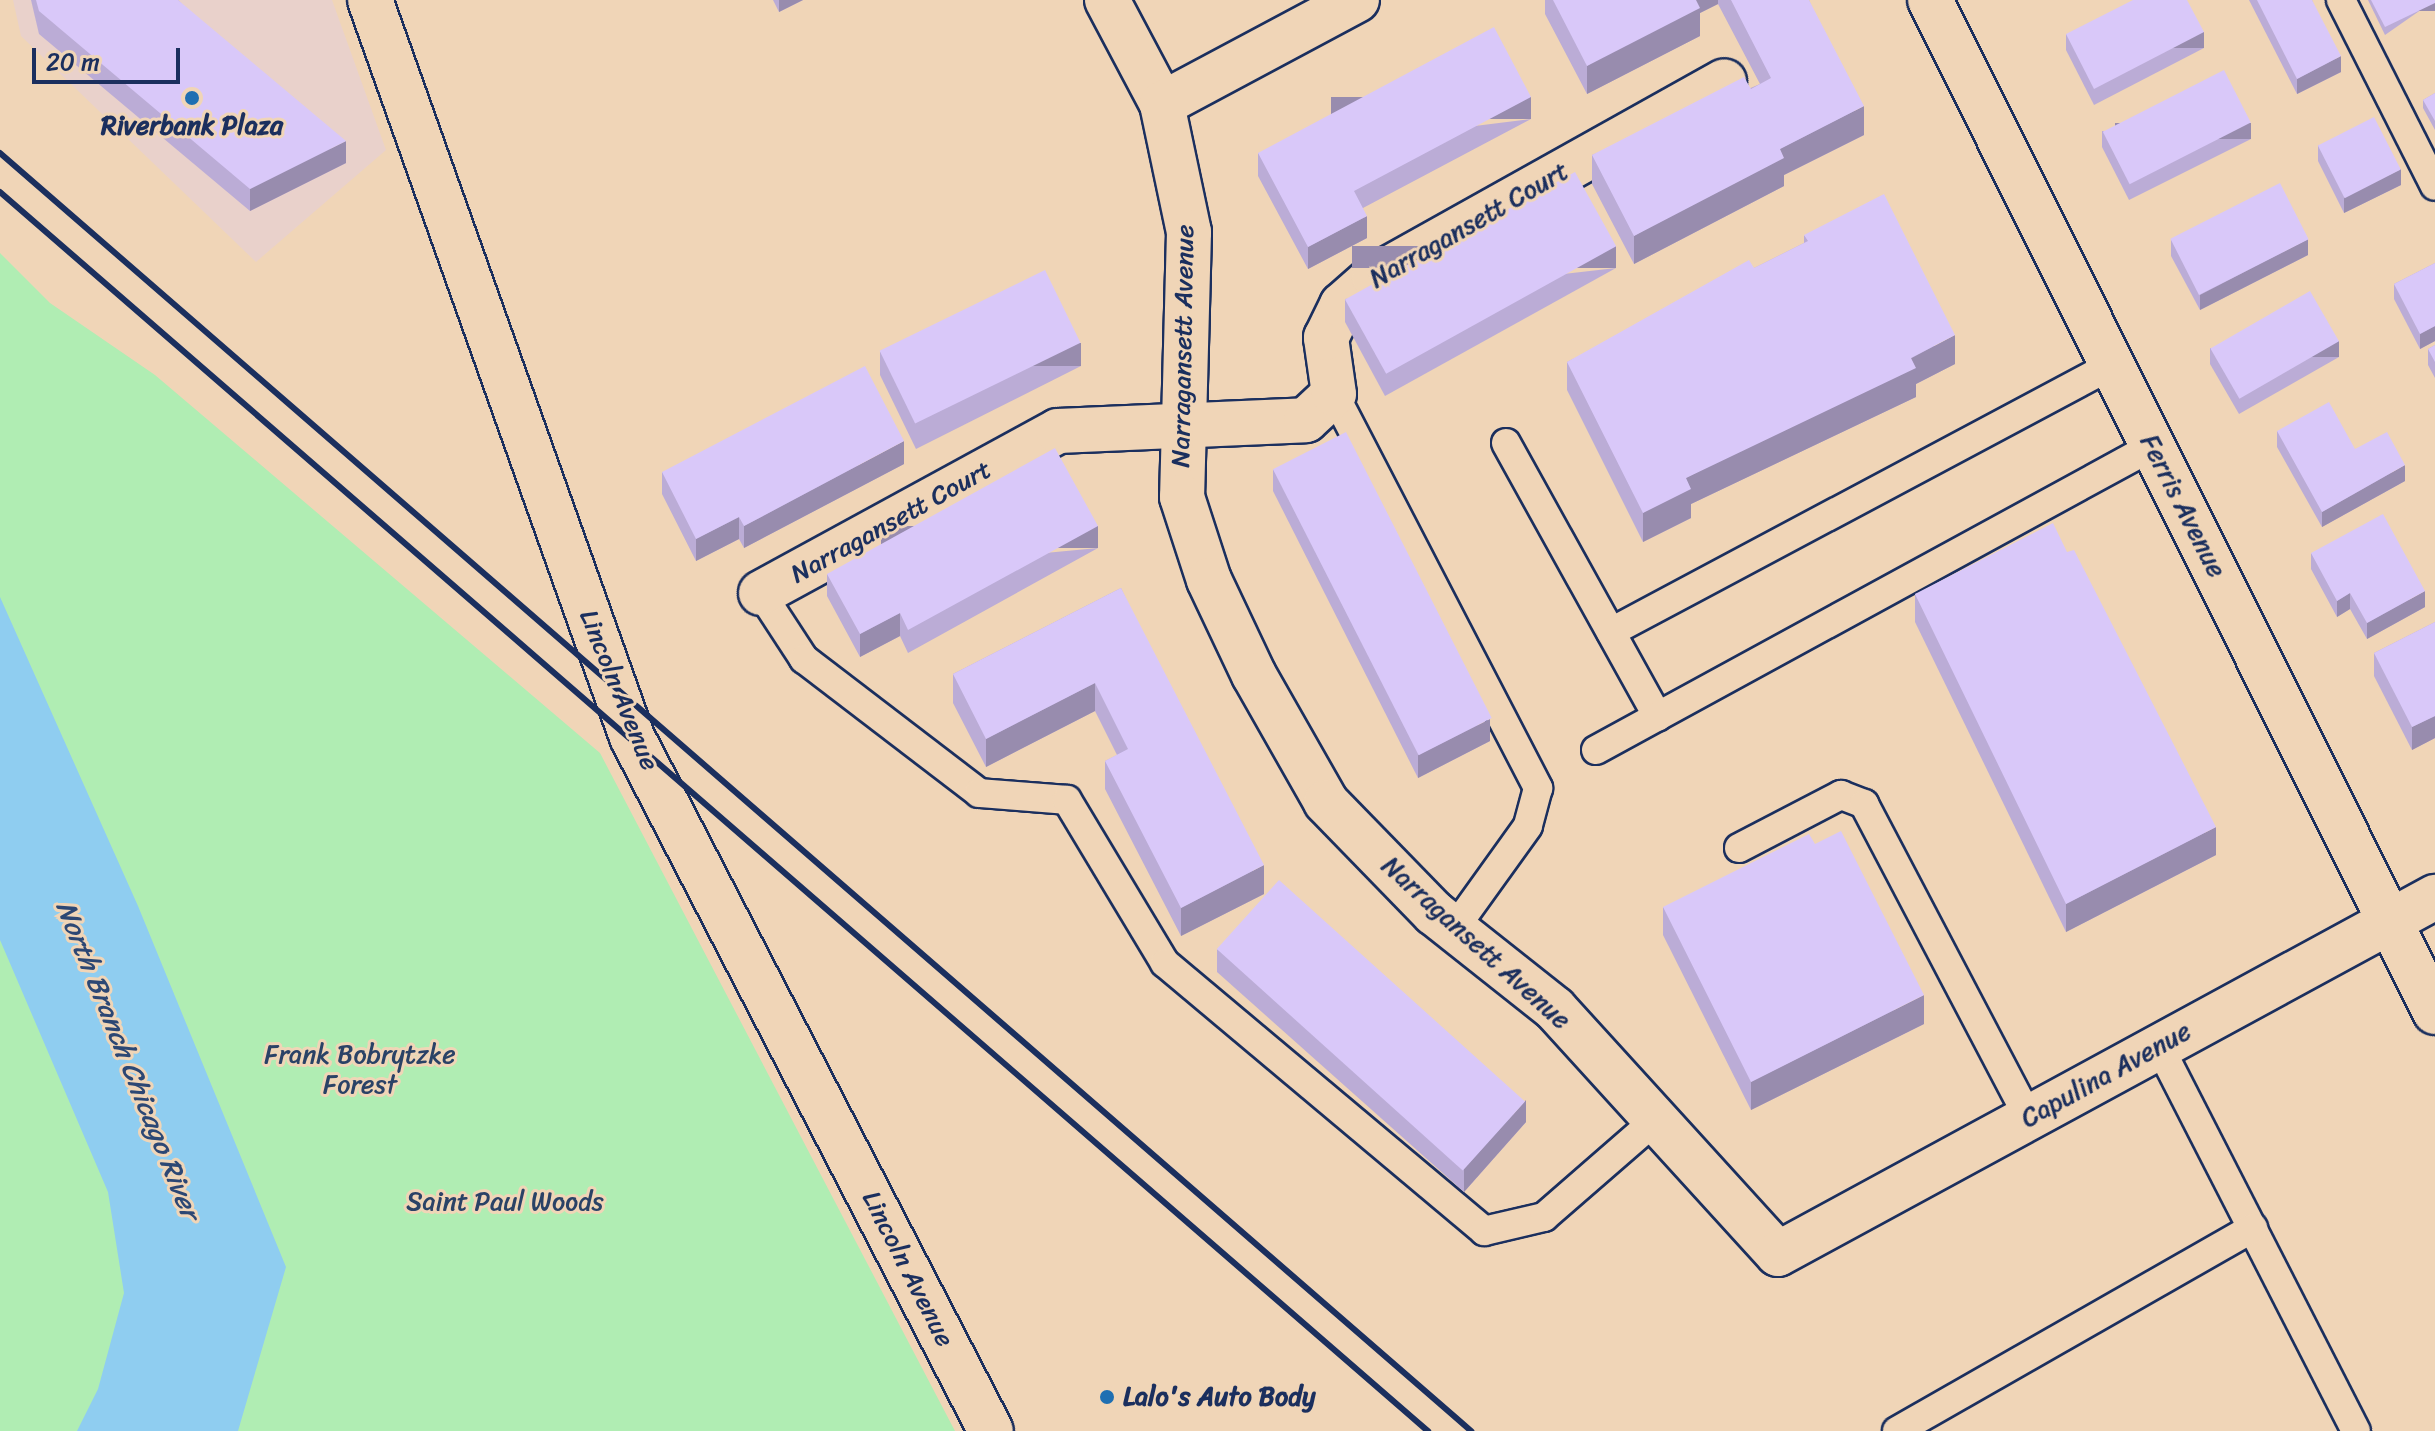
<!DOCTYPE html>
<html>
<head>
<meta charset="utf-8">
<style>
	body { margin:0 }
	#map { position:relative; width:2435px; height:1431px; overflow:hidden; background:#f0d5b7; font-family:Sriracha,sans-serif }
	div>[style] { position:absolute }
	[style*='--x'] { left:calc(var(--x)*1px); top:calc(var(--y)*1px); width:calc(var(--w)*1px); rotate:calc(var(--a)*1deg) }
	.built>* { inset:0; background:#e9d1cb }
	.green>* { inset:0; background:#b0edb3 }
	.water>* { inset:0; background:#8fcdf0 }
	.roads { filter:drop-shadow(2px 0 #1b2f5e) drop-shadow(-2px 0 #1b2f5e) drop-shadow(0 2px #1b2f5e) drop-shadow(0 -2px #1b2f5e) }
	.service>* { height:28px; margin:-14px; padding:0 14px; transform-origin:14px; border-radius:14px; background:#f0d5b7 }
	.minor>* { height:44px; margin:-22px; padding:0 22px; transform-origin:22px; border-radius:22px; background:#f0d5b7 }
	.secondary>* { height:44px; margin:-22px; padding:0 22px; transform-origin:22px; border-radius:22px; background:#f0d5b7 }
	.rail>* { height:6px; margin:-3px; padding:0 3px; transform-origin:3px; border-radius:3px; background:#1b2f5e }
	.wall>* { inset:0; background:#bbacd6 }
	.shaded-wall>* { inset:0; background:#988cae; transform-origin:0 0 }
	.building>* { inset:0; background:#d9c8f9; transform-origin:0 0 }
	.dots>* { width:22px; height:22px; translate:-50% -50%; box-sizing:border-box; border:4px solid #f0d5b7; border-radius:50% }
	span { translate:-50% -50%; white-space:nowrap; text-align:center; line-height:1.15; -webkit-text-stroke:6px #f0d5b7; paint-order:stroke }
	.poi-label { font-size:26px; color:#1b2f5e; font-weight:700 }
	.left { translate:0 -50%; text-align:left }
	.street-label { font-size:26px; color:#1b2f5e }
	.park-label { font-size:26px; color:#2a4266 }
	.water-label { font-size:28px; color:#2c4774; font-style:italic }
	.scale { position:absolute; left:32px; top:48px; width:148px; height:36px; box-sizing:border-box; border:4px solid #1b2f5e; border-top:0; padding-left:10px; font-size:24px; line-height:28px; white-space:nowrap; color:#1b2f5e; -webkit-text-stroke:6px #f0d5b7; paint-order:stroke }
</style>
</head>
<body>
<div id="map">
	<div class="built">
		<div style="clip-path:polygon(13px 0,332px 0,386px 150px,256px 262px,21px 36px)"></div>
	</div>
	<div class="green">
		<div style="clip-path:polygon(0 253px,50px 303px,155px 375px,600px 753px,955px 1431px,0 1431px)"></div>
	</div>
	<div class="water">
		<div style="clip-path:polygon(0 597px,138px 906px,286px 1267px,238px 1431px,77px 1431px,98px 1389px,124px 1293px,108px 1192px,0 940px)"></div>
	</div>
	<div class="roads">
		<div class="service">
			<div style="--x:2341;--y:0;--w:208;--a:63.2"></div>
			<div style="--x:1334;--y:394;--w:444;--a:62.6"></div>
			<div style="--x:1538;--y:788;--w:39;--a:105"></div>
			<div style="--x:1528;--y:826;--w:127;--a:125.7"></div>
			<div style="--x:1506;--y:443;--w:313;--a:61"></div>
			<div style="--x:761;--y:593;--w:79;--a:56.9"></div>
			<div style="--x:804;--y:659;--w:220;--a:37.4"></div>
			<div style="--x:979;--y:793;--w:88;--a:4.5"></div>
			<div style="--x:1067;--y:800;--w:190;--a:59"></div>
			<div style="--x:1165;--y:963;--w:417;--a:40"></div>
			<div style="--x:1484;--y:1231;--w:62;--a:-13.1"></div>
			<div style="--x:1544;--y:1217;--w:151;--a:-41"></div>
			<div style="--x:1611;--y:632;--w:568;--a:-28.05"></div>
			<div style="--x:1596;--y:750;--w:635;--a:-28.62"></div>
			<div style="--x:1739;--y:848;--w:115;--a:-27.5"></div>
			<div style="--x:1841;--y:795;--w:25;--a:21"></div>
			<div style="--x:1864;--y:804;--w:353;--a:62.3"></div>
			<div style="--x:2159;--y:1046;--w:432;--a:62.9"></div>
			<div style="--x:1897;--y:1431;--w:410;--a:-29.7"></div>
		</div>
		<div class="minor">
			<div style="--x:1107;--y:0;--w:118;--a:62.1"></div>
			<div style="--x:1162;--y:104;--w:131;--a:78.1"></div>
			<div style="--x:1189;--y:232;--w:265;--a:91.5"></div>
			<div style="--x:1182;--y:497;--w:87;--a:72"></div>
			<div style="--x:1209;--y:580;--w:105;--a:64.7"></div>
			<div style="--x:1254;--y:675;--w:146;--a:60.4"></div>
			<div style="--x:1326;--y:802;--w:155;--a:45.8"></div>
			<div style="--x:1434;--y:913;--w:154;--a:38.4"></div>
			<div style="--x:1555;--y:1009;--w:331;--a:47.7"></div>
			<div style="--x:1778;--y:1254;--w:748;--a:-28.52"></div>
			<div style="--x:1930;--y:0;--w:1131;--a:63.48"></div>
			<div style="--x:1162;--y:104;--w:221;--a:-28.1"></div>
			<div style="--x:761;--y:593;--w:338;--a:-28.6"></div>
			<div style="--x:1058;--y:431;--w:248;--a:-2.5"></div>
			<div style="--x:1306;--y:420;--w:38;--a:-43"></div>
			<div style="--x:1334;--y:394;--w:57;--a:-98.1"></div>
			<div style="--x:1326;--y:338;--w:37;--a:-64"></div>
			<div style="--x:1342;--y:305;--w:43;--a:-41.2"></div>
			<div style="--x:1374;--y:277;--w:401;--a:-29.2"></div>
		</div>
		<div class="secondary">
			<div style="--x:370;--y:0;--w:782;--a:70.43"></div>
			<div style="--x:632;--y:737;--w:781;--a:62.65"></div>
		</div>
	</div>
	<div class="rail">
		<div style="--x:0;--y:153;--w:1949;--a:40.98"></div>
		<div style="--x:0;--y:192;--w:1891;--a:40.95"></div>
	</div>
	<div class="wall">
		<div style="clip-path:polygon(31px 0,178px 0,346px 163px,250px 211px,39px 34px)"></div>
		<div style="clip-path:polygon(773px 0,803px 0,779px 12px)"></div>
		<div style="clip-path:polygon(1545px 0,1809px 0,1864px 135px,1784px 175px,1784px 186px,1634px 264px,1592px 184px,1592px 155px,1760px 84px,1718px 4px,1700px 13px,1700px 36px,1587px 94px,1545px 14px)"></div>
		<div style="clip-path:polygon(2249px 0,2312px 0,2341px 72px,2297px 94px)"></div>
		<div style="clip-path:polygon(2368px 0,2435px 0,2385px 35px)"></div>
		<div style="clip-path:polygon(2066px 34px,2204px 48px,2094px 105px,2066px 50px)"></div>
		<div style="clip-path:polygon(2435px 93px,2435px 130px,2423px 108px,2423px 100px)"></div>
		<div style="clip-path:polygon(1531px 119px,1363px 208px,1367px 238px,1308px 269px,1258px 176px,1258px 153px)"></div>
		<div style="clip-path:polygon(2102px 131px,2251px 139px,2129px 200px,2102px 147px)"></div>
		<div style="clip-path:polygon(2318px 145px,2401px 185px,2344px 213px,2318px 161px)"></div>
		<div style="clip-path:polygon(1804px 235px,1955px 364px,1916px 384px,1916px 397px,1691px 504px,1691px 518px,1643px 542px,1567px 390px,1567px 362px,1804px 243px)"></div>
		<div style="clip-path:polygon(2171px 240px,2308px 255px,2200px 310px,2171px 256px)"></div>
		<div style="clip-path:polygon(2435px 263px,2435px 341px,2420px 349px,2394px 299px,2394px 284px)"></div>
		<div style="clip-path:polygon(1616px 268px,1385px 396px,1345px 322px,1345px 299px)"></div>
		<div style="clip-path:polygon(2435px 345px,2435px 378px,2428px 365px,2428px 349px)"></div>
		<div style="clip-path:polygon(2210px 348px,2339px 357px,2239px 414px,2210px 364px)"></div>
		<div style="clip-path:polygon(880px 352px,1081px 366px,916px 449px,880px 375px)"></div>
		<div style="clip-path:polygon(2277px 431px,2355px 449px,2405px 481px,2322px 527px,2277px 447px)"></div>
		<div style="clip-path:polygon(904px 464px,744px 548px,739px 539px,696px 561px,662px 494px,662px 472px)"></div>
		<div style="clip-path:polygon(1273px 469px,1490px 741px,1418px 778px,1273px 491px)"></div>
		<div style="clip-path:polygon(1098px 548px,908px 653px,900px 636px,860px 657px,827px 596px,827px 574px)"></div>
		<div style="clip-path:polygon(2067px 552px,2216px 855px,2066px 932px,1915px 622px,1915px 594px)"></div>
		<div style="clip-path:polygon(2311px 553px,2425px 607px,2367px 639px,2350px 609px,2337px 617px,2311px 569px)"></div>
		<div style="clip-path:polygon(1121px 588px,1264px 894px,1181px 936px,1105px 789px,1105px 761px,1117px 755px,1095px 711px,986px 767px,953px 703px,953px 674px)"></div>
		<div style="clip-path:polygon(2435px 622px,2435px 738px,2412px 750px,2374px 676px,2374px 653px)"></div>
		<div style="clip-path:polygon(1663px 907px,1924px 1024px,1751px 1110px,1663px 935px)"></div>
		<div style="clip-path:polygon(1217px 949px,1526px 1122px,1464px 1192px,1217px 972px)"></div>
	</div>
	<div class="shaded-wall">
		<div style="clip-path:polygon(779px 0,803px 0,779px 12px)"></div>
		<div style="clip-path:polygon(1690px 0,1718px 0,1718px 4px,1700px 13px,1700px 36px,1587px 94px,1587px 66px)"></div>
		<div style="left:2435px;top:3px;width:8px;height:55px;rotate:90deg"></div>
		<div style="left:2204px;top:32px;width:16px;height:124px;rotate:90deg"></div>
		<div style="clip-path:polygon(2341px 56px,2341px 72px,2297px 94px,2297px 79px)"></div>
		<div style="left:1531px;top:97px;width:22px;height:200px;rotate:90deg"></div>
		<div style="clip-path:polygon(1864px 106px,1864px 135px,1784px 175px,1784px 186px,1634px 264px,1634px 236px,1780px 149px)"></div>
		<div style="left:2251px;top:123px;width:16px;height:136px;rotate:90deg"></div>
		<div style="clip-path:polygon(346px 141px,346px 163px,250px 211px,250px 189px)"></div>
		<div style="clip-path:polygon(2401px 169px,2401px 185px,2344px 213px,2344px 197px)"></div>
		<div style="clip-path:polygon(1367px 216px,1367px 238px,1308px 269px,1308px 247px)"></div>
		<div style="clip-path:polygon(2308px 239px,2308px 255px,2200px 310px,2200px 295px)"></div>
		<div style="left:1616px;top:246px;width:22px;height:264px;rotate:90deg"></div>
		<div style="clip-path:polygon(2435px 326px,2435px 341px,2420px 349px,2420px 334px)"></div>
		<div style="clip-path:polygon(1955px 335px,1955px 364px,1916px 384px,1916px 397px,1691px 504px,1691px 518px,1643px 542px,1643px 513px,1686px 478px)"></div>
		<div style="left:2339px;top:341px;width:16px;height:115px;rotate:90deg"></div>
		<div style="left:1081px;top:343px;width:23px;height:185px;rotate:90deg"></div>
		<div style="clip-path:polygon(904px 441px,904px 464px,744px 548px,744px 526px)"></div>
		<div style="clip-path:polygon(2405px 465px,2405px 481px,2322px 527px,2322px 512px)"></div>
		<div style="clip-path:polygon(739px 517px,739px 539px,696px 561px,696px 539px)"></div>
		<div style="left:1098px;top:526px;width:22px;height:217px;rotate:90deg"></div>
		<div style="clip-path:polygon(2425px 591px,2425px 607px,2367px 639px,2367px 623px)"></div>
		<div style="clip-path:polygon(2350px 593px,2350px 609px,2337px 617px,2337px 601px)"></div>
		<div style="clip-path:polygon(900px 613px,900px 636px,860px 657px,860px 634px)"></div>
		<div style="clip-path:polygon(1095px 683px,1095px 711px,986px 767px,986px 739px)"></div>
		<div style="clip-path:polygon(2435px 716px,2435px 738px,2412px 750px,2412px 727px)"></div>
		<div style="clip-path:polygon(1490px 719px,1490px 741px,1418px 778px,1418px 755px)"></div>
		<div style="clip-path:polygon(2216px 827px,2216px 855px,2066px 932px,2066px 904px)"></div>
		<div style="clip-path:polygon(1264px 865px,1264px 894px,1181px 936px,1181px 908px)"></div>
		<div style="clip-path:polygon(1924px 995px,1924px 1024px,1751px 1110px,1751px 1082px)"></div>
		<div style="clip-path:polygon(1526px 1100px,1526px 1122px,1464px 1192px,1464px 1169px)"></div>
	</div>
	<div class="building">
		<div style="clip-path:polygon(36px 0,178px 0,346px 141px,250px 189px,39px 11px)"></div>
		<div style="clip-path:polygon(1553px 0,1696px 0,1700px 8px,1587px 66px)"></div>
		<div style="clip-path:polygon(1731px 0,1809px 0,1864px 106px,1780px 149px,1784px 158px,1634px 236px,1592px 155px,1744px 77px,1751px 89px,1771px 78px)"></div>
		<div style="clip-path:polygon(2133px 0,2187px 0,2204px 32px,2094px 89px,2066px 34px)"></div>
		<div style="clip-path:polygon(2257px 0,2312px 0,2341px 56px,2297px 79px)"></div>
		<div style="clip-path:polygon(2371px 0,2435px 0,2435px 3px,2385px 27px)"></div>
		<div style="clip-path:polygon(1494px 27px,1531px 97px,1354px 191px,1367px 216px,1308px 247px,1258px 153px)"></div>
		<div style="left:2224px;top:70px;width:59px;height:136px;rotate:63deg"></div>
		<div style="clip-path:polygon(2435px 93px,2435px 121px,2423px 100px)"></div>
		<div style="left:2374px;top:117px;width:59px;height:63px;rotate:63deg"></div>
		<div style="left:1575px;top:172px;width:85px;height:263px;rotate:61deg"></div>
		<div style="left:2280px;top:183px;width:63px;height:123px;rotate:63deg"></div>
		<div style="clip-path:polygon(1884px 194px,1955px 335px,1911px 358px,1916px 368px,1686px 478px,1691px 489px,1643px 513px,1567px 362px,1749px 260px,1754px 268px,1808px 241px,1804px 235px)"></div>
		<div style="clip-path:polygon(2435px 263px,2435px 326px,2420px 334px,2394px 284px)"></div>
		<div style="left:1045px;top:270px;width:81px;height:184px;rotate:64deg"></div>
		<div style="left:2310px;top:291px;width:58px;height:115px;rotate:60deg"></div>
		<div style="clip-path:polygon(2435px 345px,2435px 362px,2428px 349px)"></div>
		<div style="clip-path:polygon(865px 366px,904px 441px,744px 526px,739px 517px,696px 539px,662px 472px)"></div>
		<div style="clip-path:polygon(2329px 402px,2355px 449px,2387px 432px,2405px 465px,2322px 512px,2277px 431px)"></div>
		<div style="left:1346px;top:432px;width:321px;height:82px;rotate:63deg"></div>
		<div style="clip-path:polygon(1055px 448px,1098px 526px,908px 630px,900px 613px,860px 634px,827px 574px)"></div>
		<div style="clip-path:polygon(2383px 514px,2425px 591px,2367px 623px,2350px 593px,2337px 601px,2311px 553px)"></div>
		<div style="clip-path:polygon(2053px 523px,2067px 552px,2074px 550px,2216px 827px,2066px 904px,1915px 594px)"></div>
		<div style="clip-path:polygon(1121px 588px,1264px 865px,1181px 908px,1105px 761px,1128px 749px,1095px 683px,986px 739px,953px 674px)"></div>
		<div style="clip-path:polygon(2435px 622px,2435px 716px,2412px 727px,2374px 653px)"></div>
		<div style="clip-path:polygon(1841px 831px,1924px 995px,1751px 1082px,1663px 907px,1809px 834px,1815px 844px)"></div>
		<div style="left:1279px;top:880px;width:331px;height:93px;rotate:42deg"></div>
	</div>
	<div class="dots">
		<div style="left:192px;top:98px;background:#1f6fb2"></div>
		<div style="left:1107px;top:1397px;background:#1f6fb2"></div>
	</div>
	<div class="poi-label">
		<span style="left:192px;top:126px">Riverbank Plaza</span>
		<span class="left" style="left:1123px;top:1397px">Lalo's Auto Body</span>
	</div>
	<div class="street-label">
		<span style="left:1469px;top:225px;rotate:-30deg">Narragansett Court</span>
		<span style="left:1183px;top:346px;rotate:-89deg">Narragansett Avenue</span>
		<span style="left:2183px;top:506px;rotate:63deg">Ferris Avenue</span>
		<span style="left:891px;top:522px;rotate:-29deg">Narragansett Court</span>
		<span style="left:619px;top:690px;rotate:68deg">Lincoln Avenue</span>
		<span style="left:1476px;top:943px;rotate:42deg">Narragansett Avenue</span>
		<span style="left:2106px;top:1075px;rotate:-29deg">Capulina Avenue</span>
		<span style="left:908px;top:1269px;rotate:63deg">Lincoln Avenue</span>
	</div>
	<div class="park-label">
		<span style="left:360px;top:1070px">Frank Bobrytzke<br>Forest</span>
		<span style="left:505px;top:1202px">Saint Paul Woods</span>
	</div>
	<div class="water-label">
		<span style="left:128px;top:1060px;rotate:68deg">North Branch Chicago River</span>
	</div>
	<div class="scale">20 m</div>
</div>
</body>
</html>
